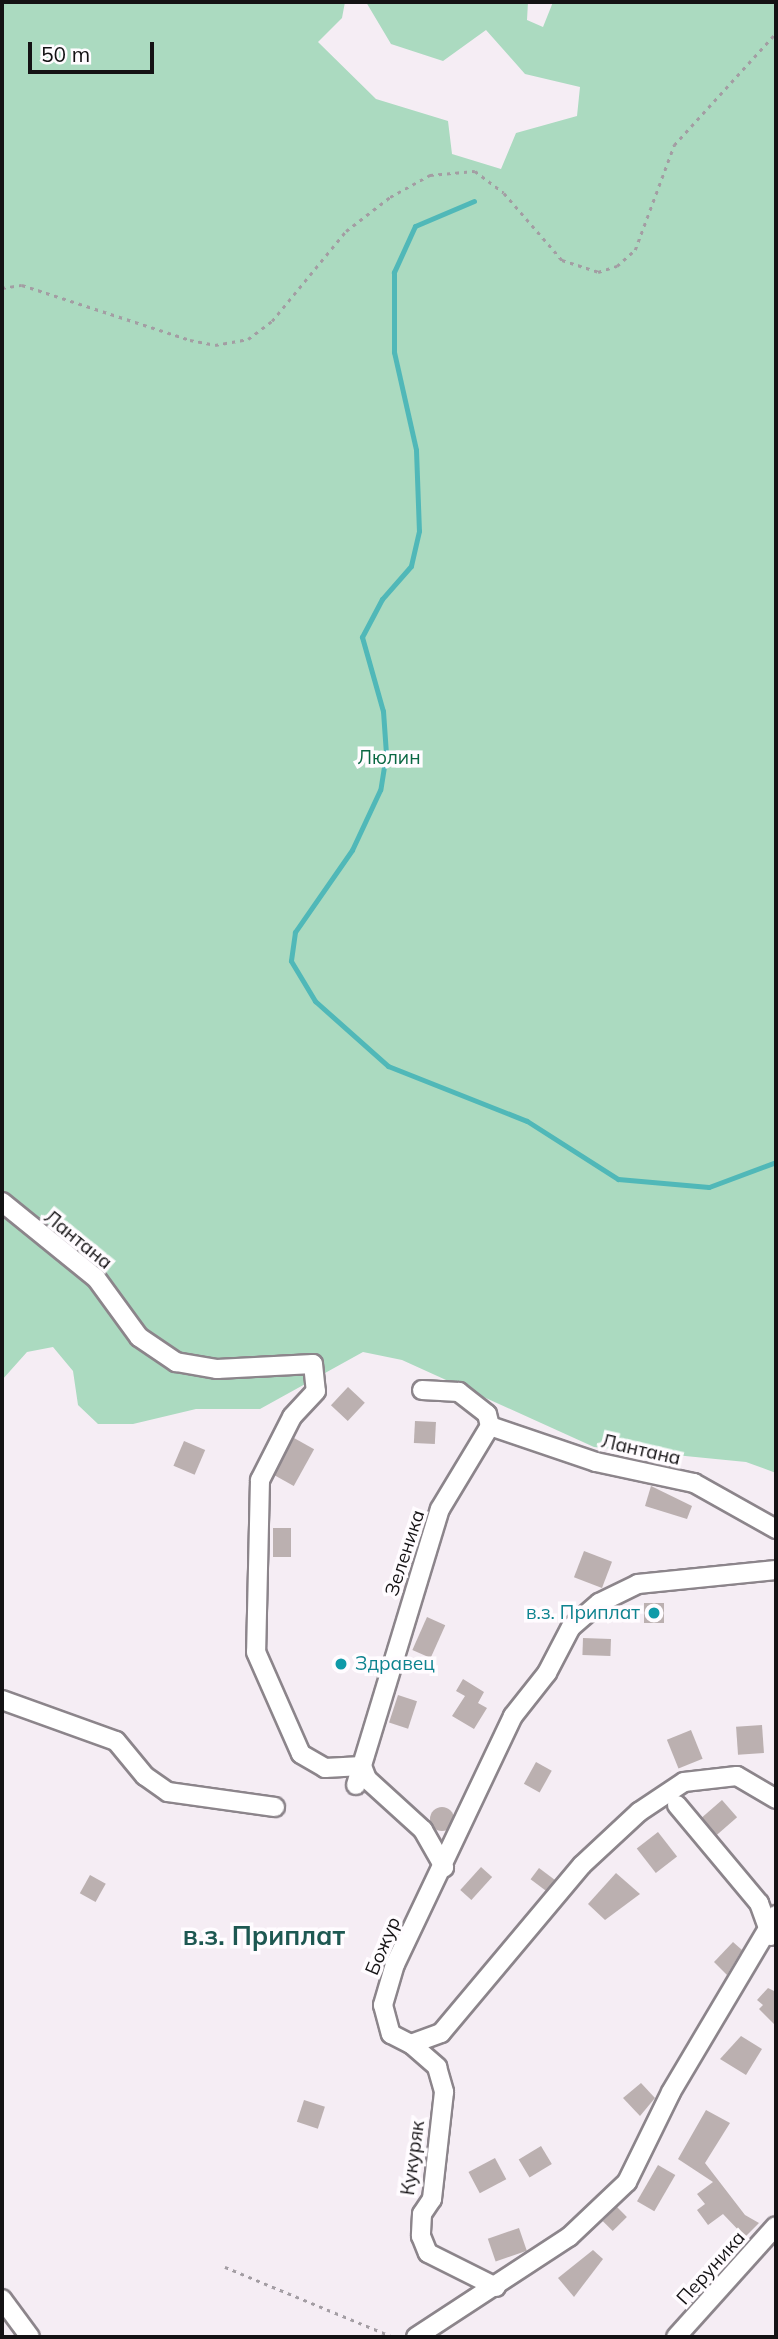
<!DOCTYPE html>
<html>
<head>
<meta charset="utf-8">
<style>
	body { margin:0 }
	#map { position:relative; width:778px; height:2339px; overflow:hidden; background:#f5edf4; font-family:Mulish,sans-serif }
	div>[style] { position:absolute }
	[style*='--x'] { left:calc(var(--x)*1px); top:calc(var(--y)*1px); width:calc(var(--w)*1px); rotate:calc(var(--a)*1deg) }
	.green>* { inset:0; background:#abdac0 }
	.stream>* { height:5px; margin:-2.5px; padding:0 2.5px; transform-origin:2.5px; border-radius:2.5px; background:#50b8b8 }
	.building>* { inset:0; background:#bbb0b0; transform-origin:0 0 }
	.round { border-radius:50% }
	.path>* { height:2.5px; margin-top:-1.25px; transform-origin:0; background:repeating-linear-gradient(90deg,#a39da3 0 3.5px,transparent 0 8.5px) }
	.roads { filter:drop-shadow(2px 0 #8c858b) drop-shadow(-2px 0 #8c858b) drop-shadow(0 2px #8c858b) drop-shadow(0 -2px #8c858b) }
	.minor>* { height:18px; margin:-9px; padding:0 9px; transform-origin:9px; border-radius:9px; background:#fff }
	.dots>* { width:19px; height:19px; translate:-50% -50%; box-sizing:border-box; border:4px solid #fffcff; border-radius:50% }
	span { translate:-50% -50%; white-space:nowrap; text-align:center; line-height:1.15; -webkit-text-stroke:7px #fffcff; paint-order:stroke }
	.park-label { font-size:19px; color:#096742 }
	.street-label { font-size:19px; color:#141214 }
	.culture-label { font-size:19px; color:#0d838f }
	.right { translate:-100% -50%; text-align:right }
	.left { translate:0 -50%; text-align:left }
	.district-label { font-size:26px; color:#1e5852; font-weight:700 }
	.frame { position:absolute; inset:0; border:4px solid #141214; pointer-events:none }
	.scale { position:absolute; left:28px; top:42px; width:126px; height:32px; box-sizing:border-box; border:4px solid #141214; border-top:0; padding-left:9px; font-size:21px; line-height:24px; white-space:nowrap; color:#141214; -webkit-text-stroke:5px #fffcff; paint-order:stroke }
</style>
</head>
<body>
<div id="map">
	<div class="green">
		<div style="clip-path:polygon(2px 2px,345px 2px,342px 18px,318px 42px,376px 99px,448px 121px,452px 154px,501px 169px,516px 133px,577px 116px,580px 87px,525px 74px,486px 30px,443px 61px,391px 44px,366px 2px,528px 2px,527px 20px,543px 27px,553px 2px,776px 2px,776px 1473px,746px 1462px,594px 1447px,402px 1360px,363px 1352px,260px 1409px,196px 1409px,133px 1424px,98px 1424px,78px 1405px,73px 1371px,53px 1347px,27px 1352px,2px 1380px)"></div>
	</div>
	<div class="stream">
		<div style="--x:474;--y:201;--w:64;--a:157"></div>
		<div style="--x:415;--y:226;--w:51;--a:114.5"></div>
		<div style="--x:394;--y:272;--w:80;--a:90"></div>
		<div style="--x:394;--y:352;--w:100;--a:77.3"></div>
		<div style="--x:416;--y:450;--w:81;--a:87.9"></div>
		<div style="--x:419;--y:531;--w:36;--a:103"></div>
		<div style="--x:411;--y:566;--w:44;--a:131.3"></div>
		<div style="--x:382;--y:599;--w:43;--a:117.8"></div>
		<div style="--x:362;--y:637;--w:77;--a:74.2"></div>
		<div style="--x:383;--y:711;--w:43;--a:86"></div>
		<div style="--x:386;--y:754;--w:36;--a:99"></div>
		<div style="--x:380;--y:790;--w:66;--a:115"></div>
		<div style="--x:352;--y:850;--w:100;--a:124.8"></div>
		<div style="--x:295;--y:932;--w:29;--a:98"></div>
		<div style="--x:291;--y:961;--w:47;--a:59"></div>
		<div style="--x:315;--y:1001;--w:98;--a:41.7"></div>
		<div style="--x:388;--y:1066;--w:149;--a:21.6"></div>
		<div style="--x:527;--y:1121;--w:108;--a:32.5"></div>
		<div style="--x:618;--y:1179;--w:91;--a:5"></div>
		<div style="--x:709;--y:1187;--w:72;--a:-20.5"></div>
	</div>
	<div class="building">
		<div style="left:348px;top:1387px;width:23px;height:25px;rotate:43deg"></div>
		<div style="left:415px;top:1421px;width:21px;height:22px;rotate:3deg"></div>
		<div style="left:294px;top:1438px;width:23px;height:42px;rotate:29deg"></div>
		<div style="left:184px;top:1441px;width:23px;height:27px;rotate:23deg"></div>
		<div style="clip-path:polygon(651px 1486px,692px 1506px,687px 1519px,645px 1506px)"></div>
		<div style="left:273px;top:1528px;width:18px;height:29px"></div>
		<div style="left:584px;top:1551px;width:30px;height:28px;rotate:21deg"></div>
		<div style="left:644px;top:1603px;width:20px;height:20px"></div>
		<div style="left:427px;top:1617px;width:20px;height:36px;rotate:24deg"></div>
		<div style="left:583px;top:1638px;width:28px;height:17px;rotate:2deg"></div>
		<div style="clip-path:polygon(463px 1679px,484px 1692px,478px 1703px,487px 1708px,474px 1729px,452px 1716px,465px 1696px,456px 1691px)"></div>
		<div style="left:398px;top:1695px;width:20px;height:29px;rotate:18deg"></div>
		<div style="left:762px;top:1725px;width:28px;height:26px;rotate:86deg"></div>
		<div style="left:691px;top:1730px;width:31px;height:26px;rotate:68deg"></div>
		<div style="left:536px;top:1762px;width:18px;height:25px;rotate:29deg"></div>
		<div style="left:722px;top:1800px;width:23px;height:27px;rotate:49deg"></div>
		<div class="round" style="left:430px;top:1807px;width:24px;height:24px"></div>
		<div style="left:658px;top:1832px;width:31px;height:27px;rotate:52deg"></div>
		<div style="left:481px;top:1867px;width:15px;height:31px;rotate:42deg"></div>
		<div style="left:539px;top:1868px;width:20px;height:14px;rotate:37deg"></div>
		<div style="clip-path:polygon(616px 1873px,640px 1894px,605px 1920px,588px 1904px)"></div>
		<div style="left:90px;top:1875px;width:18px;height:21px;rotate:29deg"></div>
		<div style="clip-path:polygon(733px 1942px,742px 1950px,727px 1975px,714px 1962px)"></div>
		<div style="clip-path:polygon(768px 1988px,776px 1992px,776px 2026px,759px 2009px,763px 2005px,757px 2000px)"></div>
		<div style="clip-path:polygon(741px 2036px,762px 2049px,746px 2075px,720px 2059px)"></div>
		<div style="clip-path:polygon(641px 2083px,655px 2098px,640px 2116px,623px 2098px)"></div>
		<div style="left:304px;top:2100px;width:22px;height:23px;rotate:18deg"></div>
		<div style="clip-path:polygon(706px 2110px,730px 2123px,705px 2163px,745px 2215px,759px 2223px,745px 2237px,723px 2214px,708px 2225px,697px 2210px,705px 2204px,697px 2194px,713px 2182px,678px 2159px)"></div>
		<div style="left:541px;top:2146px;width:21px;height:26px;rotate:59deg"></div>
		<div style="left:495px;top:2158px;width:24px;height:30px;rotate:62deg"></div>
		<div style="left:658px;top:2165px;width:20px;height:42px;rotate:30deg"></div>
		<div style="left:617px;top:2207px;width:14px;height:20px;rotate:45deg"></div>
		<div style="left:519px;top:2228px;width:24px;height:33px;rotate:71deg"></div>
		<div style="clip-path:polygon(593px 2250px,603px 2259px,574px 2297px,558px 2278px)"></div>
	</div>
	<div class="path">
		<div style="--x:2;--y:288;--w:20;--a:-9"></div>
		<div style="--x:22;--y:285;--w:177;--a:18.1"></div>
		<div style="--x:190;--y:340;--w:25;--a:11"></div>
		<div style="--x:215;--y:345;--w:34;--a:-10"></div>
		<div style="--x:248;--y:339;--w:30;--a:-37"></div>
		<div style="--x:272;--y:321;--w:117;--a:-50.6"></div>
		<div style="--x:346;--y:231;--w:56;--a:-37.7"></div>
		<div style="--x:390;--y:197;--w:46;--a:-28.8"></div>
		<div style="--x:430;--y:175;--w:45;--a:-5.1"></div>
		<div style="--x:475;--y:171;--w:36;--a:37"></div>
		<div style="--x:504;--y:193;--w:89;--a:49.1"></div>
		<div style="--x:562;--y:260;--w:38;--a:18"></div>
		<div style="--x:598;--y:272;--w:20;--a:-18"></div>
		<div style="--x:617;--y:266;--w:24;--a:-42"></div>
		<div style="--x:635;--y:250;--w:112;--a:-69.6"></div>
		<div style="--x:674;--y:145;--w:151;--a:-47.7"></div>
		<div style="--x:225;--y:2267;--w:182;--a:22.6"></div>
	</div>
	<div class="roads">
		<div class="minor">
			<div style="--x:2;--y:1202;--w:121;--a:39"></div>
			<div style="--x:96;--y:1278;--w:73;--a:53.9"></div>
			<div style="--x:139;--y:1337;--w:45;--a:34"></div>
			<div style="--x:176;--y:1362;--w:42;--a:9.7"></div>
			<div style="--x:217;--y:1369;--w:96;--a:-3"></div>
			<div style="--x:313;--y:1364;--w:27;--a:84"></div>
			<div style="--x:316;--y:1391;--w:35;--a:133"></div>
			<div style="--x:292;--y:1417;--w:71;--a:116.9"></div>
			<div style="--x:260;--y:1480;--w:172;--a:91.3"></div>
			<div style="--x:256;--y:1652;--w:111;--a:66.2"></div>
			<div style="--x:301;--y:1754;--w:28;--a:30"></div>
			<div style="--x:325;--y:1768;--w:37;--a:-3"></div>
			<div style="--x:362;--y:1766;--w:14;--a:69"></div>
			<div style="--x:367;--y:1779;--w:76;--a:42.3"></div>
			<div style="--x:423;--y:1830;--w:43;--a:60.4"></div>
			<div style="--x:490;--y:1426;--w:112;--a:18.8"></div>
			<div style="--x:596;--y:1462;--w:100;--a:12.1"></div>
			<div style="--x:694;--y:1483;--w:94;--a:29.3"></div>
			<div style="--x:776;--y:1570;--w:139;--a:174.2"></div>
			<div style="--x:638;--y:1584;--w:43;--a:154"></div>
			<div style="--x:599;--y:1603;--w:37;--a:139"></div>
			<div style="--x:571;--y:1627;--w:52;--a:117.6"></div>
			<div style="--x:547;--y:1673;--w:55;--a:128.3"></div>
			<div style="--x:513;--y:1716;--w:275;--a:115.4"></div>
			<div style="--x:395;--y:1964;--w:43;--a:106.3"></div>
			<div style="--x:383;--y:2005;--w:30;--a:75"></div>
			<div style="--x:391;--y:2034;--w:22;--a:27"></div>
			<div style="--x:411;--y:2044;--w:32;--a:-20"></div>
			<div style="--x:441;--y:2033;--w:219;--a:-50"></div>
			<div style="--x:582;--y:1865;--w:78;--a:-42.9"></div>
			<div style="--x:639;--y:1812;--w:54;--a:-33.7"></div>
			<div style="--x:684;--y:1782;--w:53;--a:-6.5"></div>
			<div style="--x:737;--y:1776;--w:45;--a:30.5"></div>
			<div style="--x:2;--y:1700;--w:121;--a:19.8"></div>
			<div style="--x:116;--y:1741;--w:45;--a:50.4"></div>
			<div style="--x:145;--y:1776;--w:28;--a:35"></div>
			<div style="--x:168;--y:1792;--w:108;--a:8"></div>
			<div style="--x:356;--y:1785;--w:288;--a:-73.1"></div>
			<div style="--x:440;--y:1509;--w:97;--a:-58.9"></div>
			<div style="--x:490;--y:1426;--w:12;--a:-104"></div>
			<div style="--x:487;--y:1414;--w:36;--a:-142"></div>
			<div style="--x:459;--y:1392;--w:37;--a:-177"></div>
			<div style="--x:677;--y:1805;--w:128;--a:50.1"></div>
			<div style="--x:759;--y:1903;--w:35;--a:70"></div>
			<div style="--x:411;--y:2044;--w:35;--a:41"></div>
			<div style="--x:437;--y:2067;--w:26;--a:74"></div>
			<div style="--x:444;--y:2092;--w:108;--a:96.4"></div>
			<div style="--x:432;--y:2199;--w:18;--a:124"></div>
			<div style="--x:422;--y:2214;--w:22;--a:93"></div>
			<div style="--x:421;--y:2236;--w:18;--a:68"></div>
			<div style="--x:428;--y:2253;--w:76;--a:26.6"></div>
			<div style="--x:2;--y:2299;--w:47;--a:53.6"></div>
			<div style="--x:416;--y:2337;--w:183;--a:-33.2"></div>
			<div style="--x:569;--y:2237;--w:80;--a:-43.5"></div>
			<div style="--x:627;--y:2182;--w:100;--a:-63.9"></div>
			<div style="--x:671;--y:2092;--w:206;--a:-59.3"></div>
			<div style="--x:676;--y:2337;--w:149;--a:-48"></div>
		</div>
	</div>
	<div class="dots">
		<div style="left:654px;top:1613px;background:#0f9aa8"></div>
		<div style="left:341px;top:1664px;background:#0f9aa8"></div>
	</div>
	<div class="park-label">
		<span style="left:389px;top:758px">Люлин</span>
	</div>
	<div class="street-label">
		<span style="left:78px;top:1240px;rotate:39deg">Лантана</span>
		<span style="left:641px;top:1450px;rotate:13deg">Лантана</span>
		<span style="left:405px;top:1553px;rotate:-72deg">Зеленика</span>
		<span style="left:383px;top:1946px;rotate:-67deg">Божур</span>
		<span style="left:413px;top:2158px;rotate:-82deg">Кукуряк</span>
		<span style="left:711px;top:2268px;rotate:-48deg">Перуника</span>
	</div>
	<div class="culture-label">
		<span class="right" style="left:640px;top:1613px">в.з. Приплат</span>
		<span class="left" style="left:355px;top:1664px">Здравец</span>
	</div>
	<div class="district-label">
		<span style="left:264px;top:1936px">в.з. Приплат</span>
	</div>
	<div class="frame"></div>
	<div class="scale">50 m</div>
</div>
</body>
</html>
